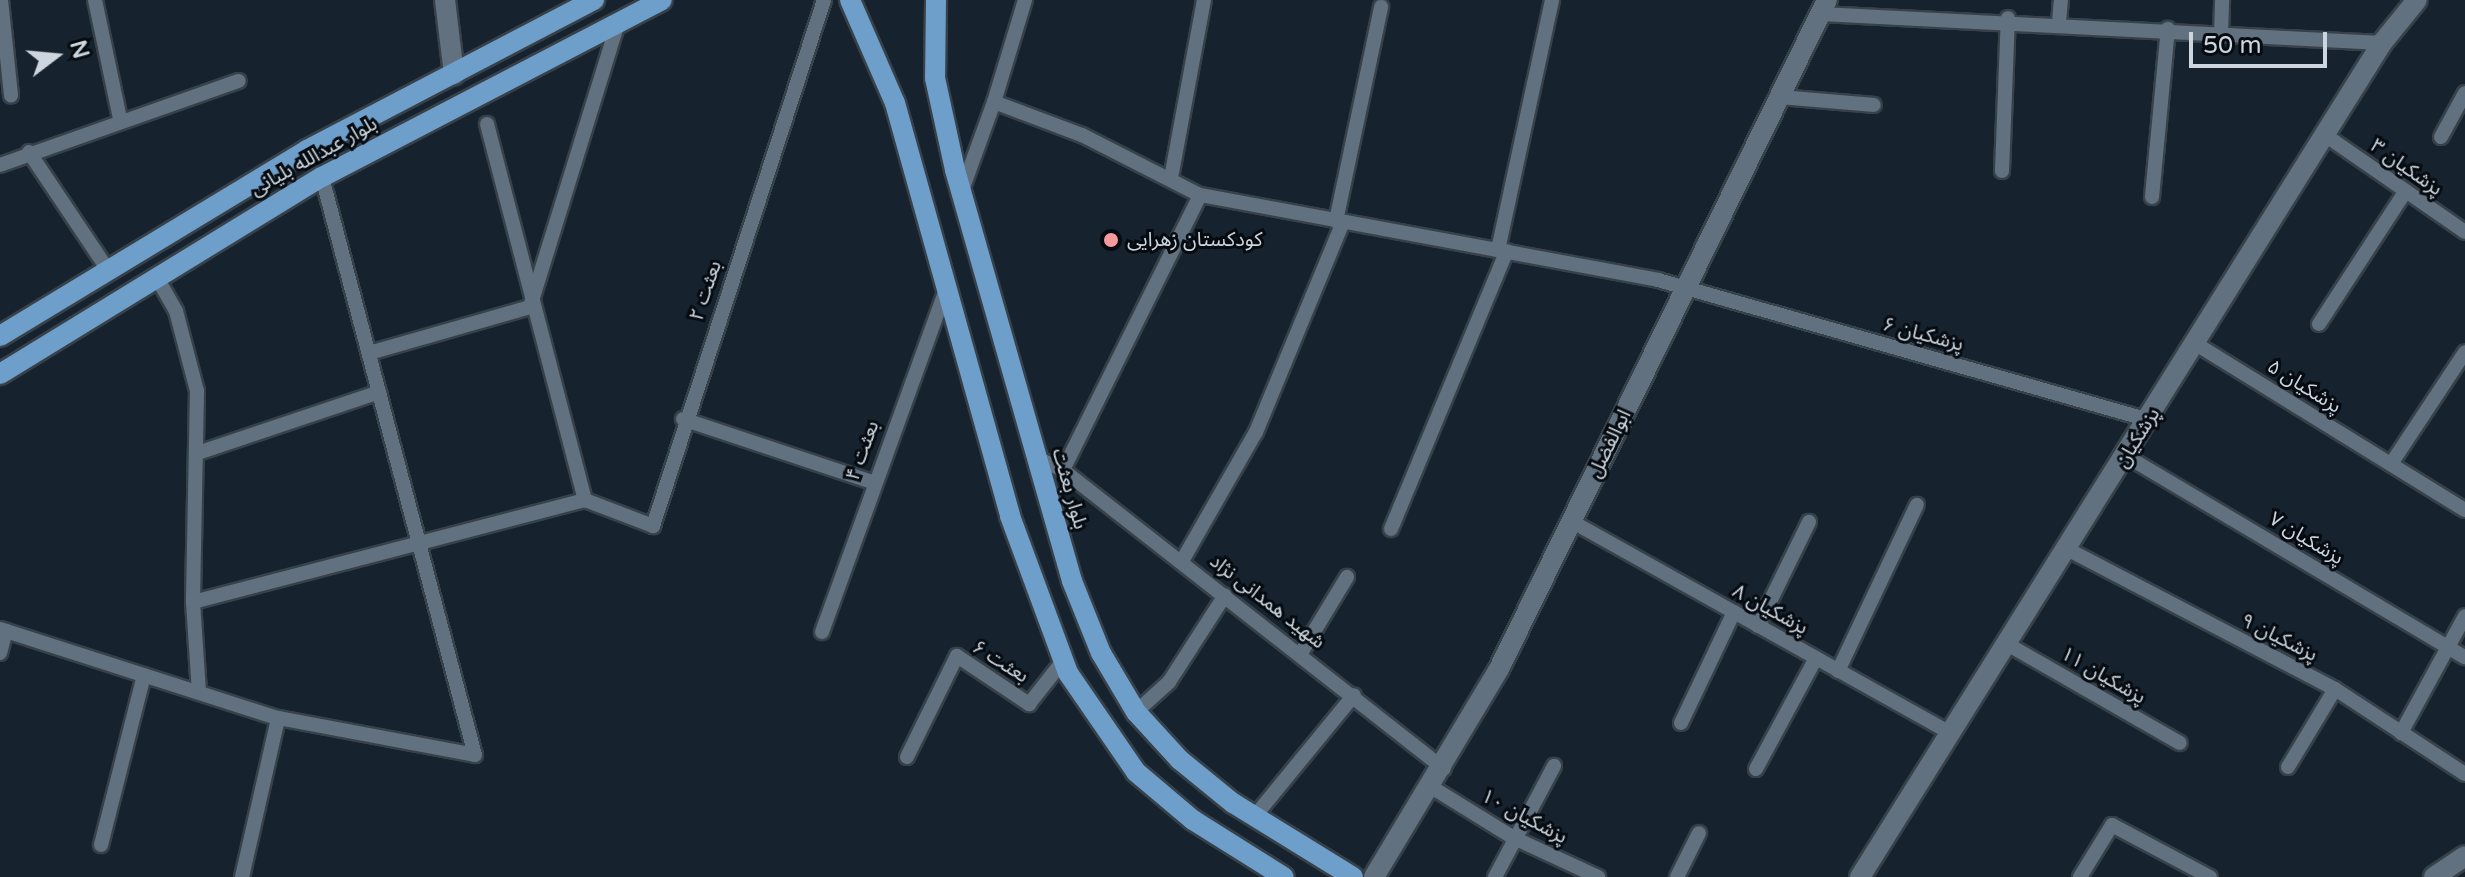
<!DOCTYPE html>
<html>
<head>
<meta charset="utf-8">
<style>
	body { margin:0 }
	#map { position:relative; width:2465px; height:877px; overflow:hidden; background:#16232e; font-family:"Varela Round","Noto Sans Arabic",sans-serif }
	div>[style] { position:absolute }
	[style*='--x'] { left:calc(var(--x)*1px); top:calc(var(--y)*1px); width:calc(var(--w)*1px); rotate:calc(var(--a)*1deg) }
	.roads { filter:drop-shadow(2px 0 #37414a) drop-shadow(-2px 0 #37414a) drop-shadow(0 2px #37414a) drop-shadow(0 -2px #37414a) }
	.street>* { height:14px; margin:-7px; padding:0 7px; transform-origin:7px; border-radius:7px; background:#62717f }
	.secondary>* { height:20px; margin:-10px; padding:0 10px; transform-origin:10px; border-radius:10px; background:#62717f }
	.primary>* { height:20px; margin:-10px; padding:0 10px; transform-origin:10px; border-radius:10px; background:#6e9fcb }
	.dots>* { width:22px; height:22px; translate:-50% -50%; box-sizing:border-box; border:4px solid #060b11; border-radius:50% }
	span { translate:-50% -50%; white-space:nowrap; text-align:center; line-height:1.15; -webkit-text-stroke:6px #060b11; paint-order:stroke }
	.street-label { font-size:20px; color:#cdd6de }
	.poi-label { font-size:20px; color:#cdd6de }
	.left { translate:0 -50%; text-align:left }
	.north { position:absolute; left:16px; top:16px; width:80px; height:80px; -webkit-text-stroke:6px #060b11; paint-order:stroke; rotate:74deg; font-size:22px; font-weight:700; line-height:32px; text-align:center; color:#cdd6de }
	.north::after { content:''; display:block; margin:auto; width:28px; height:36px; background:#cdd6de; clip-path:polygon(50% 0,100% 100%,50% 72%,0 100%) }
	.scale { position:absolute; left:2189px; top:32px; width:138px; height:36px; box-sizing:border-box; border:4px solid #cdd6de; border-top:0; padding-left:10px; font-size:24px; line-height:28px; white-space:nowrap; color:#cdd6de; -webkit-text-stroke:6px #060b11; paint-order:stroke }
</style>
</head>
<body>
<div id="map">
	<div class="roads">
		<div class="street">
			<div style="--x:1;--y:0;--w:96;--a:84"></div>
			<div style="--x:95;--y:0;--w:122;--a:78.1"></div>
			<div style="--x:1821;--y:14;--w:562;--a:2.96"></div>
			<div style="--x:2059;--y:22;--w:22;--a:-85"></div>
			<div style="--x:2221;--y:33;--w:33;--a:-88"></div>
			<div style="--x:1781;--y:97;--w:93;--a:4.9"></div>
			<div style="--x:994;--y:102;--w:107;--a:-73.1"></div>
			<div style="--x:487;--y:124;--w:389;--a:75.4"></div>
			<div style="--x:2325;--y:135;--w:170;--a:34.7"></div>
			<div style="--x:2441;--y:137;--w:50;--a:-61.4"></div>
			<div style="--x:29;--y:152;--w:138;--a:56.2"></div>
			<div style="--x:0;--y:165;--w:253;--a:-19.4"></div>
			<div style="--x:2002;--y:171;--w:153;--a:-87.8"></div>
			<div style="--x:1171;--y:178;--w:181;--a:-79.5"></div>
			<div style="--x:961;--y:193;--w:97;--a:-70.1"></div>
			<div style="--x:994;--y:102;--w:94;--a:20.6"></div>
			<div style="--x:1082;--y:135;--w:132;--a:27"></div>
			<div style="--x:1200;--y:195;--w:466;--a:10.5"></div>
			<div style="--x:1658;--y:280;--w:511;--a:15.91"></div>
			<div style="--x:2152;--y:197;--w:169;--a:-84.6"></div>
			<div style="--x:1336;--y:221;--w:219;--a:-78.1"></div>
			<div style="--x:1498;--y:250;--w:256;--a:-77.8"></div>
			<div style="--x:156;--y:276;--w:40;--a:60.3"></div>
			<div style="--x:176;--y:311;--w:83;--a:75.3"></div>
			<div style="--x:197;--y:391;--w:211;--a:91.1"></div>
			<div style="--x:193;--y:602;--w:91;--a:86.2"></div>
			<div style="--x:2319;--y:324;--w:158;--a:-56.9"></div>
			<div style="--x:2196;--y:344;--w:316;--a:31.7"></div>
			<div style="--x:369;--y:353;--w:167;--a:-15.9"></div>
			<div style="--x:530;--y:307;--w:297;--a:-72.8"></div>
			<div style="--x:683;--y:419;--w:199;--a:18.4"></div>
			<div style="--x:201;--y:452;--w:188;--a:-18.6"></div>
			<div style="--x:2126;--y:456;--w:394;--a:30.7"></div>
			<div style="--x:1035;--y:457;--w:31;--a:25"></div>
			<div style="--x:1063;--y:470;--w:307;--a:-63.5"></div>
			<div style="--x:2391;--y:464;--w:134;--a:-56.5"></div>
			<div style="--x:1063;--y:470;--w:484;--a:38.1"></div>
			<div style="--x:585;--y:500;--w:73;--a:20.9"></div>
			<div style="--x:653;--y:526;--w:553;--a:-71.99"></div>
			<div style="--x:1571;--y:521;--w:433;--a:29.2"></div>
			<div style="--x:1391;--y:529;--w:301;--a:-67.4"></div>
			<div style="--x:2069;--y:550;--w:300;--a:27.6"></div>
			<div style="--x:2335;--y:689;--w:155;--a:33.2"></div>
			<div style="--x:1182;--y:561;--w:149;--a:-60.2"></div>
			<div style="--x:1256;--y:432;--w:227;--a:-67.5"></div>
			<div style="--x:193;--y:602;--w:405;--a:-14.6"></div>
			<div style="--x:1758;--y:626;--w:116;--a:-63.9"></div>
			<div style="--x:0;--y:629;--w:292;--a:17.8"></div>
			<div style="--x:278;--y:718;--w:200;--a:10.6"></div>
			<div style="--x:475;--y:755;--w:598;--a:-104.83"></div>
			<div style="--x:822;--y:632;--w:368;--a:-70.1"></div>
			<div style="--x:2007;--y:644;--w:199;--a:29.8"></div>
			<div style="--x:0;--y:653;--w:23;--a:-75"></div>
			<div style="--x:1301;--y:653;--w:89;--a:-58.8"></div>
			<div style="--x:1838;--y:671;--w:184;--a:-64.6"></div>
			<div style="--x:1136;--y:712;--w:45;--a:-42.3"></div>
			<div style="--x:1169;--y:682;--w:103;--a:-57.2"></div>
			<div style="--x:1681;--y:723;--w:123;--a:-64.5"></div>
			<div style="--x:2401;--y:733;--w:133;--a:-61.3"></div>
			<div style="--x:907;--y:757;--w:113;--a:-63.7"></div>
			<div style="--x:957;--y:656;--w:87;--a:33.7"></div>
			<div style="--x:1029;--y:704;--w:55;--a:-51.7"></div>
			<div style="--x:2288;--y:767;--w:91;--a:-58.9"></div>
			<div style="--x:1756;--y:769;--w:126;--a:-61.6"></div>
			<div style="--x:1433;--y:788;--w:95;--a:31.7"></div>
			<div style="--x:1514;--y:838;--w:93;--a:24.9"></div>
			<div style="--x:1255;--y:816;--w:156;--a:-50.7"></div>
			<div style="--x:101;--y:845;--w:175;--a:-75.8"></div>
			<div style="--x:242;--y:877;--w:163;--a:-77.2"></div>
			<div style="--x:1495;--y:877;--w:126;--a:-62"></div>
			<div style="--x:1677;--y:877;--w:49;--a:-63.4"></div>
			<div style="--x:2080;--y:877;--w:61;--a:-58.4"></div>
			<div style="--x:2112;--y:825;--w:111;--a:28"></div>
		</div>
		<div class="secondary">
			<div style="--x:445;--y:0;--w:75;--a:83.1"></div>
			<div style="--x:1374;--y:877;--w:243;--a:-59"></div>
			<div style="--x:1499;--y:669;--w:745;--a:-63.88"></div>
			<div style="--x:1860;--y:877;--w:984;--a:-57.96"></div>
			<div style="--x:2382;--y:43;--w:55;--a:-50.9"></div>
			<div style="--x:2434;--y:877;--w:37;--a:-34"></div>
		</div>
		<div class="primary">
			<div style="--x:850;--y:0;--w:112;--a:66.4"></div>
			<div style="--x:895;--y:103;--w:429;--a:74.4"></div>
			<div style="--x:1010;--y:516;--w:167;--a:69.7"></div>
			<div style="--x:1068;--y:673;--w:120;--a:55.5"></div>
			<div style="--x:1136;--y:772;--w:75;--a:40.1"></div>
			<div style="--x:1193;--y:820;--w:107;--a:32.1"></div>
			<div style="--x:936;--y:0;--w:78;--a:90.7"></div>
			<div style="--x:935;--y:78;--w:94;--a:77.7"></div>
			<div style="--x:955;--y:170;--w:427;--a:74.1"></div>
			<div style="--x:1072;--y:581;--w:78;--a:68.1"></div>
			<div style="--x:1101;--y:653;--w:69;--a:59.3"></div>
			<div style="--x:1136;--y:712;--w:65;--a:47.5"></div>
			<div style="--x:1180;--y:760;--w:68;--a:39.1"></div>
			<div style="--x:1233;--y:803;--w:141;--a:31.7"></div>
			<div style="--x:0;--y:336;--w:359;--a:-31.2"></div>
			<div style="--x:307;--y:150;--w:324;--a:-27.6"></div>
			<div style="--x:0;--y:374;--w:377;--a:-31.5"></div>
			<div style="--x:322;--y:177;--w:383;--a:-27.5"></div>
		</div>
	</div>
	<div class="dots">
		<div style="left:1111px;top:240px;background:#f59b9f"></div>
	</div>
	<div class="street-label">
		<span style="left:314px;top:157px;rotate:-29deg">بلوار عبدالله بلیانی</span>
		<span style="left:2406px;top:168px;rotate:35deg">پزشکیان ۳</span>
		<span style="left:706px;top:291px;rotate:-71deg">بعثت ۲</span>
		<span style="left:1923px;top:335px;rotate:15deg">پزشکیان ۶</span>
		<span style="left:2304px;top:387px;rotate:32deg">پزشکیان ۵</span>
		<span style="left:2138px;top:438px;rotate:-58deg">پزشکیان</span>
		<span style="left:1610px;top:444px;rotate:-64deg">ابوالفضل</span>
		<span style="left:863px;top:451px;rotate:-70deg">بعثت ۴</span>
		<span style="left:1069px;top:489px;rotate:74deg">بلوار بعثت</span>
		<span style="left:2306px;top:539px;rotate:31deg">پزشکیان ۷</span>
		<span style="left:1267px;top:602px;rotate:38deg">شهید همدانی نژاد</span>
		<span style="left:1770px;top:610px;rotate:29deg">پزشکیان ۸</span>
		<span style="left:2279px;top:638px;rotate:27deg">پزشکیان ۹</span>
		<span style="left:1000px;top:662px;rotate:32deg">بعثت ۶</span>
		<span style="left:2103px;top:676px;rotate:30deg">پزشکیان ۱۱</span>
		<span style="left:1524px;top:817px;rotate:28deg">پزشکیان ۱۰</span>
	</div>
	<div class="poi-label">
		<span class="left" style="left:1127px;top:240px">کودکستان زهرایی</span>
	</div>
	<div class="north">N</div>
	<div class="scale">50 m</div>
</div>
</body>
</html>
